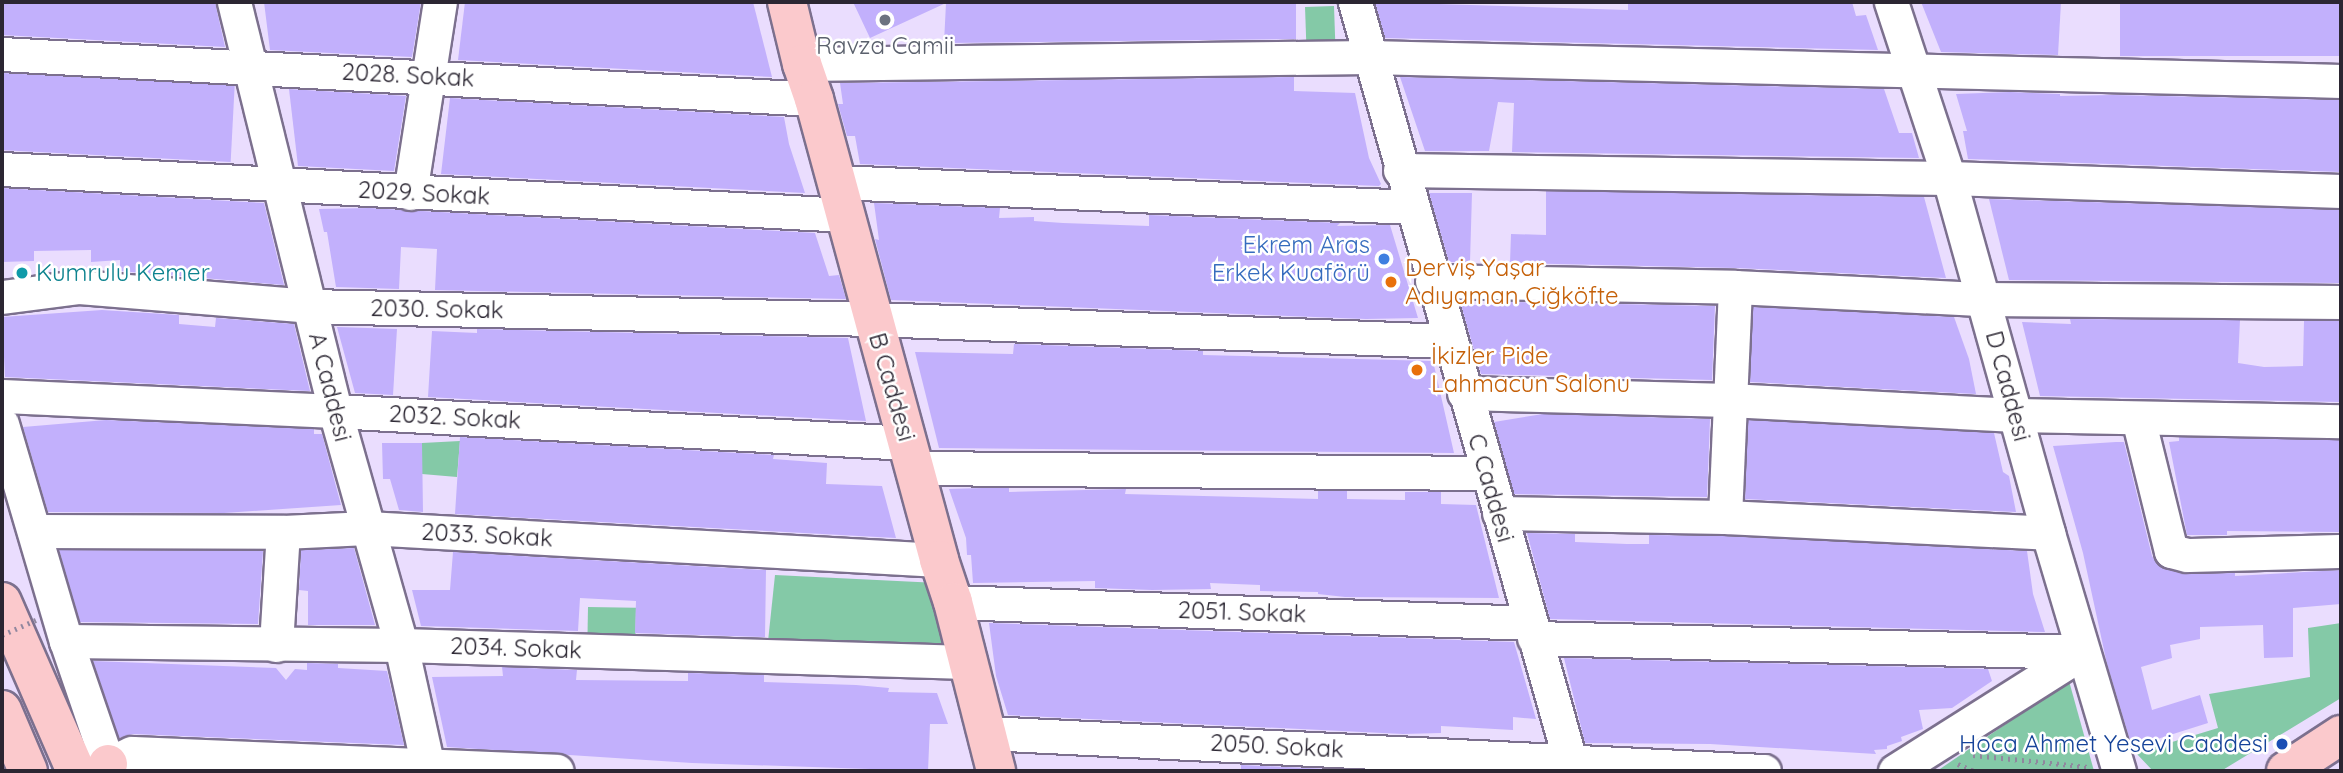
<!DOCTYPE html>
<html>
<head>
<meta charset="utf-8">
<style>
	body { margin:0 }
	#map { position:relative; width:2343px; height:773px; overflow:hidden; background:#eaddfe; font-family:Quicksand,sans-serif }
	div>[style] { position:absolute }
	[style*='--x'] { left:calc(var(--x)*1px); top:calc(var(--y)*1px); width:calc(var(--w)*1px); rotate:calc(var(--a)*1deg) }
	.green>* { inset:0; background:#84c9a7; transform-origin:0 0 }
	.building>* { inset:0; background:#c2b0fc; transform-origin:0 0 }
	.path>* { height:4.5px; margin-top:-2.25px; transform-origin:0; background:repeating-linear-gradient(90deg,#90879e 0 2px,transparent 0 7px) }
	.roads { filter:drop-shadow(2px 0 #7c708e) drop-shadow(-2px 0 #7c708e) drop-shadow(0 2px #7c708e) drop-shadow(0 -2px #7c708e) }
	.minor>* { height:33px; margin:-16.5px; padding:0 16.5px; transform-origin:16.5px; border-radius:16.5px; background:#fff }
	.major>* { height:38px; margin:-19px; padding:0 19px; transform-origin:19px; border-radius:19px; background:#fbc9cc }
	.path-bridge>* { height:4.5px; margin-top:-2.25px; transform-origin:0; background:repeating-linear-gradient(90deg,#90879e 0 2px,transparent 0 7px) }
	.dots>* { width:19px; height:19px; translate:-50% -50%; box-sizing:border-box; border:4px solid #fff; border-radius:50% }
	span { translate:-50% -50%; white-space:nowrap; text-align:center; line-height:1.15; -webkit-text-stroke:5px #fff; paint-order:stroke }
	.worship-label { font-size:24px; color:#5b616d }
	.street-label { font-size:24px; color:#2b2632 }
	.shop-label { font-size:24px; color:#366cbe }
	.right { translate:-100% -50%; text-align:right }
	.food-label { font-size:24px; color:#c56008 }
	.left { translate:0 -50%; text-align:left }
	.culture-label { font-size:24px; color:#0d838f }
	.transit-label { font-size:24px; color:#164399 }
	.frame { position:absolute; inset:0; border:4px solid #2b2632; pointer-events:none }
</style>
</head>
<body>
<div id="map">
	<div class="green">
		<div style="left:1334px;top:6px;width:34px;height:29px;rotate:88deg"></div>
		<div style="clip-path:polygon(460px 441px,457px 477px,422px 474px,422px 443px)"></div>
		<div style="clip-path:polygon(775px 575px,938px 583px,959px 657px,767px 651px)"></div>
		<div style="left:588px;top:607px;width:48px;height:31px;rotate:1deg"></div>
		<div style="clip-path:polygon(2341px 623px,2341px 698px,2221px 771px,2153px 771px,2136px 753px,2218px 728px,2209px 694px,2310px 677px,2308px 628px)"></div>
		<div style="clip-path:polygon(2069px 681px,2094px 771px,1937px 771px)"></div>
	</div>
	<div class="building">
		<div style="clip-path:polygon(2px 2px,215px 2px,225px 47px,2px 35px)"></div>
		<div style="clip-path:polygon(264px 2px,421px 2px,412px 57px,270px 50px)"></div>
		<div style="clip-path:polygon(465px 2px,753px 2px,772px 77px,458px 60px)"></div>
		<div style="clip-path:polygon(853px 2px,1296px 4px,1296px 39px,944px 43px,946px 3px,870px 38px)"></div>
		<div style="clip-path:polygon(1375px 2px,1628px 10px,1628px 2px,1852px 2px,1856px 16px,1866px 15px,1878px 50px,1385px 38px)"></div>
		<div style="clip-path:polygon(1921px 2px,2061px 2px,2058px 55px,1941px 52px)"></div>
		<div style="left:2120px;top:2px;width:221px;height:54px"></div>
		<div style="left:2px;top:73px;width:233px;height:77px;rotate:3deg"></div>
		<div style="clip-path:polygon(1294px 77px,1294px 91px,1355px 93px,1369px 158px,1381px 184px,1379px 186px,860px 164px,855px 136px,847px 136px,838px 104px,843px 104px,840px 83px)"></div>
		<div style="clip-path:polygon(1400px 77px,1884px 89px,1899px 133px,1912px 133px,1919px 158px,1512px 152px,1514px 103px,1498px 102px,1489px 151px,1425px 151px)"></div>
		<div style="clip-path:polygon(289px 89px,406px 96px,394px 171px,298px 166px)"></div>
		<div style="clip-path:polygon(2010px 92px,2060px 94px,2060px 96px,2113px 95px,2341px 100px,2341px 172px,1968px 159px,1963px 131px,1967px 131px,1956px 94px)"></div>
		<div style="clip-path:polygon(450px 98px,784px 117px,789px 144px,805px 193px,441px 174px)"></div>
		<div style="clip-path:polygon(2px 188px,264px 203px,284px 285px,120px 271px,120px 260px,91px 262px,91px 250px,34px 251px,34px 261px,2px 262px)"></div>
		<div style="clip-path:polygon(1546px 191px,1924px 197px,1946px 278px,1736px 268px,1510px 263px,1511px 234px,1546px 235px)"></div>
		<div style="clip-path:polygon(1429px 193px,1472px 193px,1470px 262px,1449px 262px)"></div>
		<div style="clip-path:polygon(1989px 199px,2341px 210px,2341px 283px,2009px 280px)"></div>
		<div style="clip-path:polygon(874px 203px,1000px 208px,999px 218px,1034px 217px,1034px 221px,1063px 223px,1149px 226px,1149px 215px,1340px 223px,1337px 226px,1390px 225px,1418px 318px,1366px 319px,891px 300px,875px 239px,879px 240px)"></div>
		<div style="clip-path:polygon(369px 208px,815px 233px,829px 276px,839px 275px,846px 299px,435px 290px,437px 249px,401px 247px,399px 289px,336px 287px,327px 232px,324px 232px,319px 209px)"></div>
		<div style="clip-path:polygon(1509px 302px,1715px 306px,1712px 380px,1481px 374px,1461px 305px,1509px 305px)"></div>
		<div style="clip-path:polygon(1753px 307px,1954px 317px,1969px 359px,1976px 394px,1750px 382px)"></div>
		<div style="clip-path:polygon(102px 310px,179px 315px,179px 324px,215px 327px,216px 318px,294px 324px,310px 391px,5px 377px,2px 317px)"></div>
		<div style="clip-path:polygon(2070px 319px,2240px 320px,2238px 363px,2264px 367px,2303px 366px,2304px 321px,2341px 321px,2341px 402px,2040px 396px,2022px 322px,2071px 324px)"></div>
		<div style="clip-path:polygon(337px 327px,397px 329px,393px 395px,355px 393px)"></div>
		<div style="clip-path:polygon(477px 329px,848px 338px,866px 421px,428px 397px,432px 331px,477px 333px)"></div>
		<div style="clip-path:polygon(1014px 344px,1203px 351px,1203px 355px,1433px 361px,1454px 453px,939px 448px,915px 352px,1013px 354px)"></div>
		<div style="clip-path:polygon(1543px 414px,1710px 419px,1707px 497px,1514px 494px,1494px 422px)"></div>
		<div style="clip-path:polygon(106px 420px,314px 429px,314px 434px,322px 434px,341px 505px,224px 513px,48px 512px,23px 427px)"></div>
		<div style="clip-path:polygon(1748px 420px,1994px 433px,2003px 472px,2009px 476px,2016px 512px,1745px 499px)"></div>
		<div style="clip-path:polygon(460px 437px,774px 455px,773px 459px,827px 463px,826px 484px,882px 486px,896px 538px,455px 514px)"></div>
		<div style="clip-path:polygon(2179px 437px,2341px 440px,2341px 532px,2227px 531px,2227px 535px,2187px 535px,2169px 442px,2179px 441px)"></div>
		<div style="clip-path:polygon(2116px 442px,2124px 442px,2152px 556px,2158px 565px,2183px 574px,2235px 573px,2235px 576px,2341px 570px,2341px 604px,2293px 608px,2293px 657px,2264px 658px,2263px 625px,2200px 627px,2200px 639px,2170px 645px,2172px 658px,2141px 667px,2152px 710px,2200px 695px,2208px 723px,2132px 747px,2107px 664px,2083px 553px,2053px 446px)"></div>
		<div style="clip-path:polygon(382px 443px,422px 443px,423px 512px,399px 510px,390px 479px,383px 479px)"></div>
		<div style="clip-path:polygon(982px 488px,1009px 488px,1009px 492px,1126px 489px,1125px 494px,1318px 499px,1318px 491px,1347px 491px,1347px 499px,1405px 500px,1405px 492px,1441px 492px,1441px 504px,1476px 505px,1499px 598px,1345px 597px,1318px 594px,1318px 592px,1260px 591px,1260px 585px,1210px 583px,1211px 589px,1152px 590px,1095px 588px,1095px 581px,973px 583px,971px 555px,967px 555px,966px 538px,949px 489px)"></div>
		<div style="clip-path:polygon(1527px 533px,1575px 534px,1575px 542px,1627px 544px,1649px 544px,1649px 535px,1724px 536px,2027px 551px,2033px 594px,2045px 632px,1550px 619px)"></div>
		<div style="clip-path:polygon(354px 548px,375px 625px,308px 625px,308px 591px,299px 590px,301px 550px)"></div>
		<div style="clip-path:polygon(59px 550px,263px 551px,258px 624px,80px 622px)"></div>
		<div style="clip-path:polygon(453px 552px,766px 570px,765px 637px,635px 633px,636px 601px,580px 598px,578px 631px,421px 626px,412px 590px,450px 590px)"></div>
		<div style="clip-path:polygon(989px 623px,1514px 642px,1536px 719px,1513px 717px,1513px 730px,1441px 726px,1441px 733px,1403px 734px,1008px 715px,996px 676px)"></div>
		<div style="clip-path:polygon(1564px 658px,1988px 669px,1992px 681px,1952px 708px,1919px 710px,1923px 729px,1901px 737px,1902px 741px,1887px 746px,1887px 749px,1874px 750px,1876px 754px,1710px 744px,1585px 743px)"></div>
		<div style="clip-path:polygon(93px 661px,276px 668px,286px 680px,295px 669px,307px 670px,307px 663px,338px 664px,338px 668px,387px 671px,404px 745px,133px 734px,119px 738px)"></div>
		<div style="clip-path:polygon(502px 667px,577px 670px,576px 680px,688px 681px,688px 673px,764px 675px,764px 682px,856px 685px,889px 688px,888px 692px,937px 693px,948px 724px,930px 724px,928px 771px,692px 763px,447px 747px,432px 677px,503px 676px)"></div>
		<div style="clip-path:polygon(1241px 765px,1375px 771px,1241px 771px)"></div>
	</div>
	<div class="path">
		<div style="--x:1973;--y:755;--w:118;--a:5.9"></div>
		<div style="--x:1958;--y:764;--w:17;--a:24"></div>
	</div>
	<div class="roads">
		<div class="minor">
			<div style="--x:234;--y:2;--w:421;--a:76.1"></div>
			<div style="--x:335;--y:411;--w:243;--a:74.2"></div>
			<div style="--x:401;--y:645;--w:129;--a:77.5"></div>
			<div style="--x:1355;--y:2;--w:799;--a:74.17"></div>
			<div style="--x:1891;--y:2;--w:185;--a:71.8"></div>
			<div style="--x:1949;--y:178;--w:369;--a:74.4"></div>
			<div style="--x:2048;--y:533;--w:248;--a:73.4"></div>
			<div style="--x:2;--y:54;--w:813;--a:3.17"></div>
			<div style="--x:802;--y:64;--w:567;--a:-0.71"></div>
			<div style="--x:1369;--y:57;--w:972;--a:1.41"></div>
			<div style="--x:2;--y:169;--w:845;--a:3.12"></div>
			<div style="--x:1400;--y:170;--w:549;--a:0.83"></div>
			<div style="--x:1949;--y:178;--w:392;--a:1.9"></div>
			<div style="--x:837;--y:182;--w:575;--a:2.49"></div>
			<div style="--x:410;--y:193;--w:193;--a:-81.1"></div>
			<div style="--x:1432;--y:281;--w:303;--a:1.1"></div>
			<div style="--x:1735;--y:287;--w:249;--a:2.8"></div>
			<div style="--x:1984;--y:299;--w:357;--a:0.5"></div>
			<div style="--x:2;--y:297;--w:78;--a:-7.4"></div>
			<div style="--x:79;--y:287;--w:231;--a:4.7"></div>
			<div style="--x:309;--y:306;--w:564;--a:1.32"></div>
			<div style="--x:873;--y:319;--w:576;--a:2.19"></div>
			<div style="--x:1464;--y:393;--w:265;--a:1.5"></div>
			<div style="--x:1729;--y:400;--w:287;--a:3"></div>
			<div style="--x:2016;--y:415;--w:325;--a:1.1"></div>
			<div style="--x:2;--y:396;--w:333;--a:2.6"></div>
			<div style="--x:335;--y:411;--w:574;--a:3.2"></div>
			<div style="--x:2138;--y:418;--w:137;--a:76.1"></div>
			<div style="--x:2171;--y:551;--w:16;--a:14"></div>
			<div style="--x:2187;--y:555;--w:154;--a:-1.5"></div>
			<div style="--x:2;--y:424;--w:226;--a:73.6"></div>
			<div style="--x:66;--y:641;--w:130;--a:71.1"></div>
			<div style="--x:108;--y:764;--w:26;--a:-25"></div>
			<div style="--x:132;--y:753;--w:425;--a:2.4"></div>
			<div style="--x:914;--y:468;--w:573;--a:0.5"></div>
			<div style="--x:1499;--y:513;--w:226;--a:1"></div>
			<div style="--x:1725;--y:517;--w:323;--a:2.8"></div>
			<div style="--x:1725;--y:517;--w:230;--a:-87.5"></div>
			<div style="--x:34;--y:531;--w:249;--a:0.2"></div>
			<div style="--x:283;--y:532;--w:84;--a:-2.7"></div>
			<div style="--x:367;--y:528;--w:573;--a:3.2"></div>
			<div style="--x:953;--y:602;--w:577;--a:2.08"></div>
			<div style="--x:1534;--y:638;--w:549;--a:1.46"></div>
			<div style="--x:66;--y:641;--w:335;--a:0.7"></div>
			<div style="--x:401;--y:645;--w:566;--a:1.72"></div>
			<div style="--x:276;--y:645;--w:113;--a:-86.5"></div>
			<div style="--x:986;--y:733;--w:779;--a:2.8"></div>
			<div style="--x:1895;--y:771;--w:222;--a:-32.3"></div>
		</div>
		<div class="major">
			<div style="--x:787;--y:2;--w:64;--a:76.4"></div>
			<div style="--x:802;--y:64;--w:37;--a:71"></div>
			<div style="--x:814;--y:99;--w:478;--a:74.8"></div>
			<div style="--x:939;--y:560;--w:44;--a:71.6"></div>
			<div style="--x:953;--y:602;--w:174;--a:75.7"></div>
			<div style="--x:2;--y:602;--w:184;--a:66.4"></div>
			<div style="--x:2;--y:710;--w:66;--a:66.9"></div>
			<div style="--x:104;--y:771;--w:8;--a:-60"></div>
			<div style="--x:2286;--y:771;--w:66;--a:-33.2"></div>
		</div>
	</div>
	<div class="path-bridge">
		<div style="--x:2;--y:635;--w:39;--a:-24"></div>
	</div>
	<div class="dots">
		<div style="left:885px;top:20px;background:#6b7280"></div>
		<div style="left:1384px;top:259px;background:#3f7fe0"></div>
		<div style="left:22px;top:273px;background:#0f9aa8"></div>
		<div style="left:1391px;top:282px;background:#e8710a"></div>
		<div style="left:1417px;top:370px;background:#e8710a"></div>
		<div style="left:2282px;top:744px;background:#1a4fb4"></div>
	</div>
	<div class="worship-label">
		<span style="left:885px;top:46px">Ravza Camii</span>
	</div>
	<div class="street-label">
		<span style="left:408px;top:75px;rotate:3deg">2028. Sokak</span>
		<span style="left:424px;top:193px;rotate:3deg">2029. Sokak</span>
		<span style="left:437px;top:309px;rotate:1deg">2030. Sokak</span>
		<span style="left:2008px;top:386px;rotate:75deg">D Caddesi</span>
		<span style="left:330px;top:387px;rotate:76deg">A Caddesi</span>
		<span style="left:892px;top:387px;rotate:74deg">B Caddesi</span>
		<span style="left:455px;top:417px;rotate:3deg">2032. Sokak</span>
		<span style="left:1491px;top:488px;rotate:74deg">C Caddesi</span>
		<span style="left:487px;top:535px;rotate:3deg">2033. Sokak</span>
		<span style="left:1242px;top:612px;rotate:2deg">2051. Sokak</span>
		<span style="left:516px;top:648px;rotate:2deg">2034. Sokak</span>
		<span style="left:1277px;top:746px;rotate:3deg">2050. Sokak</span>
	</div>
	<div class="shop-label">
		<span class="right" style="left:1370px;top:259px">Ekrem Aras<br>Erkek Kuaförü</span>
	</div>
	<div class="food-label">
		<span class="left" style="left:1405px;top:282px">Derviş Yaşar<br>Adıyaman Çiğköfte</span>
		<span class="left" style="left:1431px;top:370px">İkizler Pide<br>Lahmacun Salonu</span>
	</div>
	<div class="culture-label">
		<span class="left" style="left:36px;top:273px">Kumrulu Kemer</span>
	</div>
	<div class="transit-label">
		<span class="right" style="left:2268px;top:744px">Hoca Ahmet Yesevi Caddesi</span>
	</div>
	<div class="frame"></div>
</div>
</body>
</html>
